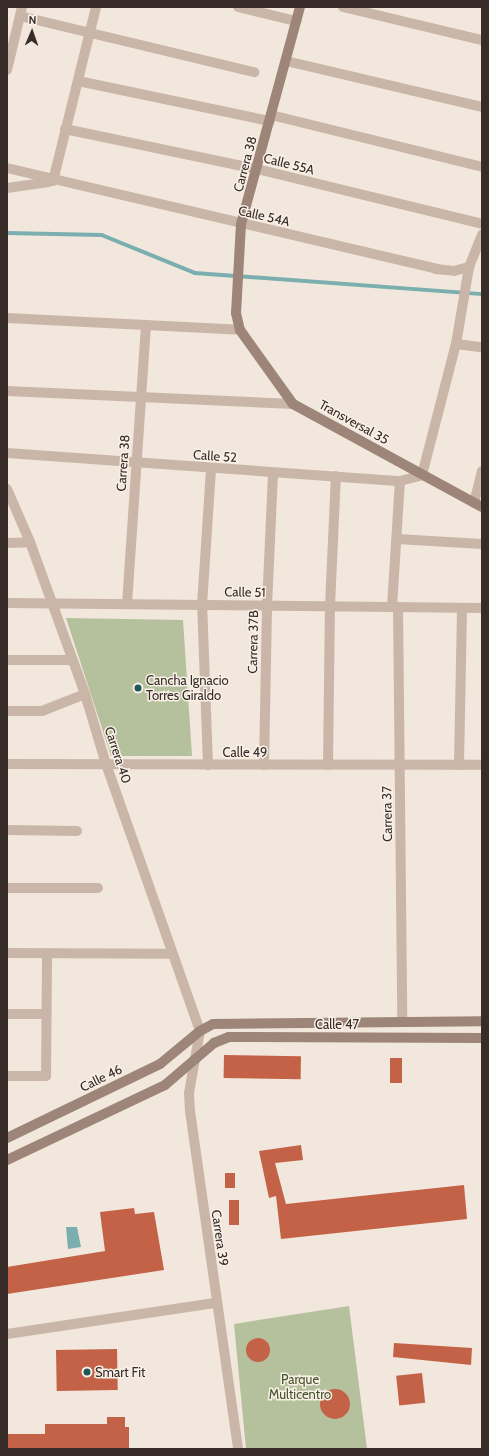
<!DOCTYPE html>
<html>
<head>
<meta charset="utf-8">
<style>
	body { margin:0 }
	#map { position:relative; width:489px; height:1456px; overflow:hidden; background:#f2e7dc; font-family:Cabin,sans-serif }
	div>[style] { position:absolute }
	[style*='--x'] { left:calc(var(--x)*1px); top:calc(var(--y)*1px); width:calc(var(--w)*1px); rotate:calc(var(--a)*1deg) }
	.green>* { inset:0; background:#b5c19c }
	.water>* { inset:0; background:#7baeae }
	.stream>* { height:3.5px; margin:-1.75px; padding:0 1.75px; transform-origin:1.75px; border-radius:1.75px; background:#7baeae }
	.building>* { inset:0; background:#c46247; transform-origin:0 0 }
	.round { border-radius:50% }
	.street>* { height:10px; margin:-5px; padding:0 5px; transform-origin:5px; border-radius:5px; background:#cab6a8 }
	.secondary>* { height:10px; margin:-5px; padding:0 5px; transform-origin:5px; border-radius:5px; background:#9d8579 }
	.dots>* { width:11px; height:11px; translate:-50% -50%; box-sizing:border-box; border:2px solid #f9f1e8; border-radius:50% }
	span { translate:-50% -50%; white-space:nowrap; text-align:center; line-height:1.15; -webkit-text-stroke:3px #f9f1e8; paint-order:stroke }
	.street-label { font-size:13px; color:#372c28 }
	.poi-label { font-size:13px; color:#372c28 }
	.left { translate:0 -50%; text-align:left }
	.park-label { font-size:13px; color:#47552c }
	.frame { position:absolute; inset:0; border:8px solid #372c28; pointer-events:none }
	.north { position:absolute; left:12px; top:12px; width:40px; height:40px; -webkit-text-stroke:3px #f9f1e8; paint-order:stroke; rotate:2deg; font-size:11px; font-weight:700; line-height:16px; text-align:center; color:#372c28 }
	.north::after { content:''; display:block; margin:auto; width:14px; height:18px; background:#372c28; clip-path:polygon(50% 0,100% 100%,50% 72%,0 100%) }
</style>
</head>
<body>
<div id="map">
	<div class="green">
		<div style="clip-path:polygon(66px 618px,183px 620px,192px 756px,111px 756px)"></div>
		<div style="clip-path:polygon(349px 1306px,367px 1449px,246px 1449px,234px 1324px)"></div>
	</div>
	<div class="water">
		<div style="clip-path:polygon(66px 1227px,77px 1227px,81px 1247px,68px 1249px)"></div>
	</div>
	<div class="stream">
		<div style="--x:7;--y:233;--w:95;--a:1.2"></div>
		<div style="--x:102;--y:235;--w:100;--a:22.2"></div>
		<div style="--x:195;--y:273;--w:288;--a:4.2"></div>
	</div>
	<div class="building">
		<div style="left:224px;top:1055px;width:77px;height:23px;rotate:1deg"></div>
		<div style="left:390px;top:1058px;width:12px;height:25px"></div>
		<div style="clip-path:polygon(301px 1145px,303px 1160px,275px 1163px,286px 1204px,464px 1185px,467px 1219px,281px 1239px,276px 1196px,269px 1198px,259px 1151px)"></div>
		<div style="left:225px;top:1173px;width:10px;height:15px"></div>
		<div style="left:229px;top:1200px;width:10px;height:25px"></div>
		<div style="clip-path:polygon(134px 1208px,135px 1214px,154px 1212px,164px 1270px,7px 1294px,7px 1267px,105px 1251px,100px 1212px)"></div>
		<div class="round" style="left:246px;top:1338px;width:24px;height:24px"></div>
		<div style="clip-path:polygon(394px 1343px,472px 1348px,471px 1365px,393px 1357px)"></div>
		<div style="left:117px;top:1349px;width:41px;height:61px;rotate:89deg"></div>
		<div style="left:422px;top:1373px;width:30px;height:26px;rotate:84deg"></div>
		<div class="round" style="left:320px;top:1389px;width:30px;height:30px"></div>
		<div style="clip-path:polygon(107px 1417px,125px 1417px,125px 1427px,129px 1427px,129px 1449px,7px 1449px,7px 1434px,45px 1434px,45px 1424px,107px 1424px)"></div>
	</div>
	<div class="street">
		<div style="--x:238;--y:7;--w:60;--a:13.6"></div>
		<div style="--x:343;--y:7;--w:143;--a:13.4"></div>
		<div style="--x:20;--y:16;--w:241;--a:13.5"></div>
		<div style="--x:286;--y:61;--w:201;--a:13.2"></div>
		<div style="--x:7;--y:70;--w:65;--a:-76.6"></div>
		<div style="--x:78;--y:81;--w:196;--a:11.8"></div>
		<div style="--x:271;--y:115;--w:217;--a:13.8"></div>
		<div style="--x:65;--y:129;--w:196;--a:11.8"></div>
		<div style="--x:257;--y:169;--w:232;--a:13.7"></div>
		<div style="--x:7;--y:168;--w:441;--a:13.2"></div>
		<div style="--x:436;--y:269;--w:18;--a:6"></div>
		<div style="--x:454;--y:271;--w:16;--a:-15"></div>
		<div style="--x:53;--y:181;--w:179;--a:-76.1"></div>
		<div style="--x:7;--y:188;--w:42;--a:-8.1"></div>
		<div style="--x:7;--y:318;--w:233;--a:2.9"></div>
		<div style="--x:456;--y:344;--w:26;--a:7"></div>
		<div style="--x:7;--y:391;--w:286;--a:2.6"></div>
		<div style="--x:7;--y:453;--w:394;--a:4.1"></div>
		<div style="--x:400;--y:481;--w:23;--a:-15"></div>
		<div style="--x:422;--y:475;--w:135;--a:-75.5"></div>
		<div style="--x:456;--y:344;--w:78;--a:-80.4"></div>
		<div style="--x:469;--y:267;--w:35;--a:-68"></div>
		<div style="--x:7;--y:489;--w:58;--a:66.5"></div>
		<div style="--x:30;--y:542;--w:162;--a:70.1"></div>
		<div style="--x:85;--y:694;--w:73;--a:73.3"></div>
		<div style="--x:106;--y:764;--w:283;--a:70.6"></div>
		<div style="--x:200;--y:1031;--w:63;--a:100.1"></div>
		<div style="--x:189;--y:1093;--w:18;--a:87"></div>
		<div style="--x:190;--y:1111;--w:341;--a:81.9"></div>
		<div style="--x:474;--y:503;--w:33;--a:-76"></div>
		<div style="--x:397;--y:539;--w:85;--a:3.4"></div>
		<div style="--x:7;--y:543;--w:23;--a:-2"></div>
		<div style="--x:7;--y:603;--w:475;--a:0.6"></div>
		<div style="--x:127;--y:604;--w:280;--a:-86.1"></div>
		<div style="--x:392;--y:607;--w:126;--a:-86.4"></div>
		<div style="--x:398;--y:607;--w:414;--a:89.4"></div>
		<div style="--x:7;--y:660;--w:65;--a:0"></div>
		<div style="--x:7;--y:711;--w:35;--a:0"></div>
		<div style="--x:42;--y:711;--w:46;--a:-21.6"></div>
		<div style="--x:7;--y:764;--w:475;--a:0.1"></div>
		<div style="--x:208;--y:765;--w:160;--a:-92.1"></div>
		<div style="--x:202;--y:605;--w:136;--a:-86.2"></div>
		<div style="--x:264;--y:765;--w:159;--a:-88.9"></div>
		<div style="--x:267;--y:606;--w:133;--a:-87.4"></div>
		<div style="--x:328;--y:765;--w:159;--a:-89.3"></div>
		<div style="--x:330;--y:606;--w:130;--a:-87.4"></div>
		<div style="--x:459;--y:765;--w:157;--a:-88.9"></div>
		<div style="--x:7;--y:830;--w:70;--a:0.8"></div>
		<div style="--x:7;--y:888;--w:91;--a:0"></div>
		<div style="--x:7;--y:953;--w:164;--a:0.3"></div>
		<div style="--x:7;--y:1014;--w:39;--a:0"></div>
		<div style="--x:7;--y:1076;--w:39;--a:0"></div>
		<div style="--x:46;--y:1076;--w:123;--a:-89.5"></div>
		<div style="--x:7;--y:1334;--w:210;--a:-8.5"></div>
	</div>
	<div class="secondary">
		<div style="--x:300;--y:7;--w:225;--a:105.2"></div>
		<div style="--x:241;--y:224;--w:89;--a:93.2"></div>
		<div style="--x:236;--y:313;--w:17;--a:77"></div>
		<div style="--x:240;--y:330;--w:91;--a:54.4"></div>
		<div style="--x:293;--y:404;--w:215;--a:28.6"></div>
		<div style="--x:7;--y:1138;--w:170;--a:-25.8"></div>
		<div style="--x:160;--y:1064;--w:52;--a:-39.5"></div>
		<div style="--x:200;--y:1031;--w:15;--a:-28"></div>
		<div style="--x:213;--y:1024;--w:269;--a:-0.6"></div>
		<div style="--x:7;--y:1160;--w:175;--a:-25.4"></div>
		<div style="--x:165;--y:1085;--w:65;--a:-40.6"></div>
		<div style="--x:214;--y:1043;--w:16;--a:-22"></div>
		<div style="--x:229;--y:1037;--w:253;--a:0.2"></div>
	</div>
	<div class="dots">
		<div style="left:138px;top:688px;background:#1e5658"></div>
		<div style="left:87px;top:1372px;background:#1e5658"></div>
	</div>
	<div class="street-label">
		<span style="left:245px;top:164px;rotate:-75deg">Carrera 38</span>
		<span style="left:289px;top:164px;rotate:14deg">Calle 55A</span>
		<span style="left:264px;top:216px;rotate:13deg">Calle 54A</span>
		<span style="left:354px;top:422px;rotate:29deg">Transversal 35</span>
		<span style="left:215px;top:456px;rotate:4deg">Calle 52</span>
		<span style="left:123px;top:463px;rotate:-86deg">Carrera 38</span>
		<span style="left:245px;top:592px;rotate:1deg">Calle 51</span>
		<span style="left:253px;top:642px;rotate:-89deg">Carrera 37B</span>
		<span style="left:245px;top:752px">Calle 49</span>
		<span style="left:118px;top:755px;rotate:72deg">Carrera 40</span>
		<span style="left:387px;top:814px;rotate:-91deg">Carrera 37</span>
		<span style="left:337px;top:1024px">Calle 47</span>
		<span style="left:101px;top:1078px;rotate:-26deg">Calle 46</span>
		<span style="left:220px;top:1238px;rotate:82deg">Carrera 39</span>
	</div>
	<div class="poi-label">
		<span class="left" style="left:146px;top:688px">Cancha Ignacio<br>Torres Giraldo</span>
		<span class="left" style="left:95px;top:1372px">Smart Fit</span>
	</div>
	<div class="park-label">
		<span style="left:300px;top:1387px">Parque<br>Multicentro</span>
	</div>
	<div class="frame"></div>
	<div class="north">N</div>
</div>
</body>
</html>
